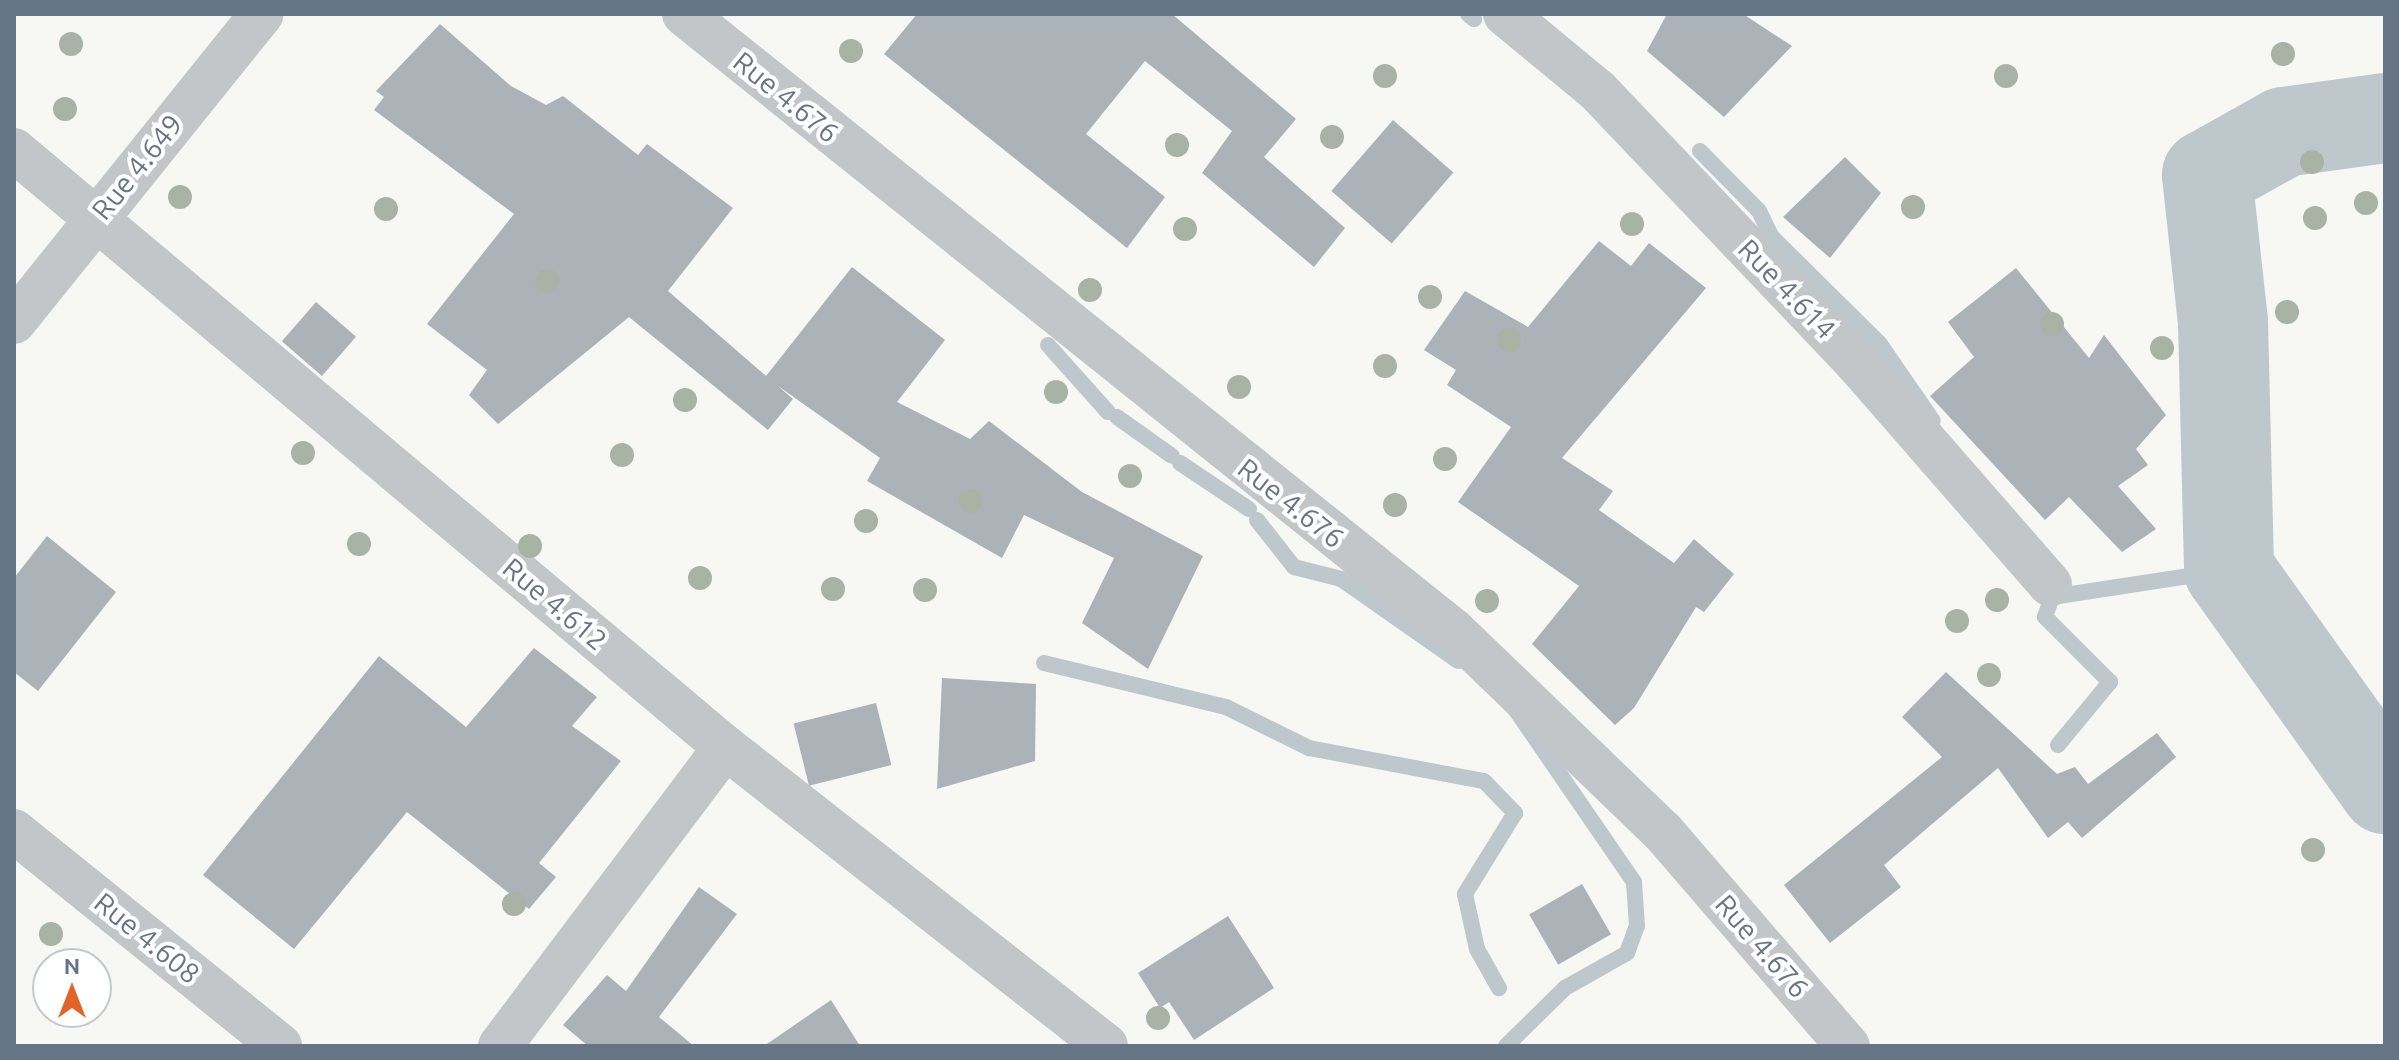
<!DOCTYPE html>
<html>
<head>
<meta charset="utf-8">
<style>
	body { margin:0 }
	#map { position:relative; width:2399px; height:1060px; overflow:hidden; background:#f7f7f4; font-family:Ubuntu,sans-serif }
	div>[style] { position:absolute }
	[style*='--x'] { left:calc(var(--x)*1px); top:calc(var(--y)*1px); width:calc(var(--w)*1px); rotate:calc(var(--a)*1deg) }
	.stream>* { height:16px; margin:-8px; padding:0 8px; transform-origin:8px; border-radius:8px; background:#bdc7cc }
	.river>* { height:90px; margin:-45px; padding:0 45px; transform-origin:45px; border-radius:45px; background:#bdc7cc }
	.building>* { inset:0; background:#abb3b9; transform-origin:0 0 }
	.minor>* { height:44px; margin:-22px; padding:0 22px; transform-origin:22px; border-radius:22px; background:#c2c6c9 }
	.trees>* { width:24px; height:24px; margin:-12px; border-radius:50%; background:#a8b3a5 }
	span { translate:-50% -50%; white-space:nowrap; text-align:center; line-height:1.15; -webkit-text-stroke:8px #fff; paint-order:stroke }
	.street-label { font-size:28px; color:#667585 }
	.frame { position:absolute; inset:0; border:16px solid #667585; pointer-events:none }
	.north { position:absolute; left:32px; top:948px; width:80px; height:80px; box-sizing:border-box; background:#fff; border:2px solid #c2c8ce; border-radius:50%; rotate:0deg; font-size:22px; font-weight:700; line-height:32px; text-align:center; color:#667585 }
	.north::after { content:''; display:block; margin:auto; width:28px; height:36px; background:#e36328; clip-path:polygon(50% 0,100% 100%,50% 72%,0 100%) }
</style>
</head>
<body>
<div id="map">
	<div class="stream">
		<div style="--x:1468;--y:14;--w:8;--a:40"></div>
		<div style="--x:1700;--y:151;--w:84;--a:45.5"></div>
		<div style="--x:1759;--y:211;--w:28;--a:64"></div>
		<div style="--x:1771;--y:236;--w:153;--a:44.7"></div>
		<div style="--x:1880;--y:344;--w:93;--a:55.5"></div>
		<div style="--x:1048;--y:345;--w:90;--a:48.2"></div>
		<div style="--x:1117;--y:417;--w:67;--a:35.3"></div>
		<div style="--x:1180;--y:463;--w:83;--a:33.7"></div>
		<div style="--x:1257;--y:520;--w:60;--a:51.8"></div>
		<div style="--x:1294;--y:567;--w:49;--a:14.3"></div>
		<div style="--x:1341;--y:579;--w:143;--a:35"></div>
		<div style="--x:1044;--y:663;--w:187;--a:13.6"></div>
		<div style="--x:1226;--y:707;--w:93;--a:26.3"></div>
		<div style="--x:1309;--y:748;--w:178;--a:10.7"></div>
		<div style="--x:1484;--y:781;--w:45;--a:45.9"></div>
		<div style="--x:1515;--y:813;--w:95;--a:121.7"></div>
		<div style="--x:1465;--y:894;--w:56;--a:77.7"></div>
		<div style="--x:1477;--y:949;--w:45;--a:60.6"></div>
		<div style="--x:2058;--y:745;--w:82;--a:-50.5"></div>
		<div style="--x:2110;--y:682;--w:92;--a:-135"></div>
		<div style="--x:2045;--y:617;--w:21;--a:-71"></div>
		<div style="--x:2052;--y:597;--w:179;--a:-8.7"></div>
		<div style="--x:1506;--y:1046;--w:83;--a:-44.5"></div>
		<div style="--x:1565;--y:988;--w:71;--a:-29.4"></div>
		<div style="--x:1627;--y:953;--w:29;--a:-70"></div>
		<div style="--x:1637;--y:926;--w:44;--a:-93.9"></div>
		<div style="--x:1634;--y:882;--w:210;--a:-124.5"></div>
	</div>
	<div class="river">
		<div style="--x:2385;--y:118;--w:102;--a:172.1"></div>
		<div style="--x:2284;--y:132;--w:88;--a:150.8"></div>
		<div style="--x:2207;--y:175;--w:148;--a:83.8"></div>
		<div style="--x:2223;--y:322;--w:248;--a:88.6"></div>
		<div style="--x:2229;--y:570;--w:269;--a:54.5"></div>
	</div>
	<div class="building">
		<div style="clip-path:polygon(917px 14px,1172px 14px,1296px 119px,1264px 157px,1345px 228px,1314px 267px,1202px 173px,1232px 131px,1145px 61px,1086px 134px,1165px 197px,1127px 248px,884px 54px)"></div>
		<div style="clip-path:polygon(1667px 14px,1743px 14px,1792px 46px,1724px 117px,1647px 51px)"></div>
		<div style="clip-path:polygon(440px 24px,511px 86px,546px 105px,563px 96px,638px 155px,647px 144px,733px 208px,668px 291px,766px 376px,852px 267px,945px 340px,897px 402px,970px 439px,989px 421px,1082px 492px,1203px 556px,1148px 669px,1082px 623px,1114px 558px,1024px 515px,1002px 558px,867px 481px,880px 458px,778px 386px,793px 399px,768px 430px,629px 317px,498px 424px,469px 395px,487px 370px,427px 324px,514px 214px,374px 110px,384px 97px,376px 91px)"></div>
		<div style="left:1393px;top:120px;width:80px;height:94px;rotate:41deg"></div>
		<div style="clip-path:polygon(1845px 157px,1881px 193px,1830px 258px,1783px 217px)"></div>
		<div style="clip-path:polygon(1599px 241px,1631px 266px,1649px 243px,1706px 288px,1562px 458px,1613px 491px,1599px 510px,1674px 563px,1694px 539px,1734px 574px,1704px 612px,1696px 607px,1634px 708px,1615px 725px,1532px 644px,1579px 586px,1458px 502px,1511px 427px,1447px 385px,1456px 370px,1424px 350px,1465px 291px,1528px 327px)"></div>
		<div style="clip-path:polygon(2016px 268px,2089px 358px,2104px 335px,2166px 415px,2136px 449px,2148px 465px,2118px 486px,2156px 529px,2122px 552px,2069px 497px,2045px 520px,1930px 396px,1974px 357px,1948px 322px)"></div>
		<div style="left:316px;top:302px;width:53px;height:52px;rotate:41deg"></div>
		<div style="clip-path:polygon(47px 536px,116px 592px,38px 691px,14px 672px,14px 578px)"></div>
		<div style="clip-path:polygon(534px 648px,597px 697px,572px 726px,621px 761px,539px 863px,556px 877px,529px 909px,407px 812px,294px 949px,203px 875px,379px 656px,466px 727px)"></div>
		<div style="clip-path:polygon(1946px 672px,2057px 774px,2075px 767px,2088px 784px,2157px 733px,2176px 757px,2082px 838px,2068px 822px,2048px 838px,1998px 768px,1884px 865px,1901px 887px,1830px 943px,1784px 885px,1942px 757px,1902px 717px)"></div>
		<div style="clip-path:polygon(942px 678px,1036px 684px,1035px 761px,937px 789px)"></div>
		<div style="left:876px;top:703px;width:64px;height:85px;rotate:76deg"></div>
		<div style="left:1582px;top:884px;width:58px;height:61px;rotate:60deg"></div>
		<div style="clip-path:polygon(699px 887px,737px 914px,659px 1017px,694px 1046px,588px 1046px,563px 1025px,607px 975px,626px 991px)"></div>
		<div style="clip-path:polygon(1228px 916px,1274px 988px,1194px 1040px,1169px 1002px,1160px 1008px,1138px 973px)"></div>
		<div style="clip-path:polygon(831px 1000px,860px 1046px,764px 1046px)"></div>
	</div>
	<div class="minor">
		<div style="--x:684;--y:14;--w:987;--a:38.71"></div>
		<div style="--x:1454;--y:631;--w:290;--a:43.9"></div>
		<div style="--x:1663;--y:832;--w:283;--a:49.2"></div>
		<div style="--x:1505;--y:14;--w:119;--a:39.6"></div>
		<div style="--x:1597;--y:90;--w:376;--a:46.4"></div>
		<div style="--x:1856;--y:362;--w:295;--a:48.9"></div>
		<div style="--x:14;--y:150;--w:928;--a:40.02"></div>
		<div style="--x:725;--y:747;--w:484;--a:38.1"></div>
		<div style="--x:14;--y:322;--w:395;--a:-51.2"></div>
		<div style="--x:14;--y:831;--w:342;--a:38.9"></div>
		<div style="--x:500;--y:1046;--w:374;--a:-53"></div>
	</div>
	<div class="trees">
		<div style="left:71px;top:44px"></div>
		<div style="left:851px;top:51px"></div>
		<div style="left:2283px;top:54px"></div>
		<div style="left:1385px;top:76px"></div>
		<div style="left:2006px;top:76px"></div>
		<div style="left:65px;top:109px"></div>
		<div style="left:1332px;top:137px"></div>
		<div style="left:1177px;top:145px"></div>
		<div style="left:2312px;top:162px"></div>
		<div style="left:180px;top:197px"></div>
		<div style="left:2366px;top:203px"></div>
		<div style="left:1913px;top:207px"></div>
		<div style="left:386px;top:209px"></div>
		<div style="left:2315px;top:218px"></div>
		<div style="left:1632px;top:224px"></div>
		<div style="left:1185px;top:229px"></div>
		<div style="left:547px;top:281px"></div>
		<div style="left:1090px;top:290px"></div>
		<div style="left:1430px;top:297px"></div>
		<div style="left:2287px;top:312px"></div>
		<div style="left:2052px;top:324px"></div>
		<div style="left:1509px;top:340px"></div>
		<div style="left:2162px;top:348px"></div>
		<div style="left:1385px;top:366px"></div>
		<div style="left:1239px;top:387px"></div>
		<div style="left:1056px;top:392px"></div>
		<div style="left:685px;top:400px"></div>
		<div style="left:303px;top:453px"></div>
		<div style="left:622px;top:455px"></div>
		<div style="left:1445px;top:459px"></div>
		<div style="left:1130px;top:476px"></div>
		<div style="left:970px;top:501px"></div>
		<div style="left:1395px;top:505px"></div>
		<div style="left:866px;top:521px"></div>
		<div style="left:359px;top:544px"></div>
		<div style="left:530px;top:546px"></div>
		<div style="left:700px;top:578px"></div>
		<div style="left:833px;top:589px"></div>
		<div style="left:925px;top:590px"></div>
		<div style="left:1997px;top:600px"></div>
		<div style="left:1487px;top:601px"></div>
		<div style="left:1957px;top:621px"></div>
		<div style="left:1989px;top:675px"></div>
		<div style="left:2313px;top:850px"></div>
		<div style="left:514px;top:904px"></div>
		<div style="left:51px;top:934px"></div>
		<div style="left:1158px;top:1018px"></div>
	</div>
	<div class="street-label">
		<span style="left:786px;top:97px;rotate:39deg">Rue 4.676</span>
		<span style="left:137px;top:167px;rotate:-51deg">Rue 4.649</span>
		<span style="left:1787px;top:289px;rotate:46deg">Rue 4.614</span>
		<span style="left:1291px;top:503px;rotate:38deg">Rue 4.676</span>
		<span style="left:555px;top:604px;rotate:40deg">Rue 4.612</span>
		<span style="left:147px;top:938px;rotate:39deg">Rue 4.608</span>
		<span style="left:1762px;top:946px;rotate:49deg">Rue 4.676</span>
	</div>
	<div class="frame"></div>
	<div class="north">N</div>
</div>
</body>
</html>
